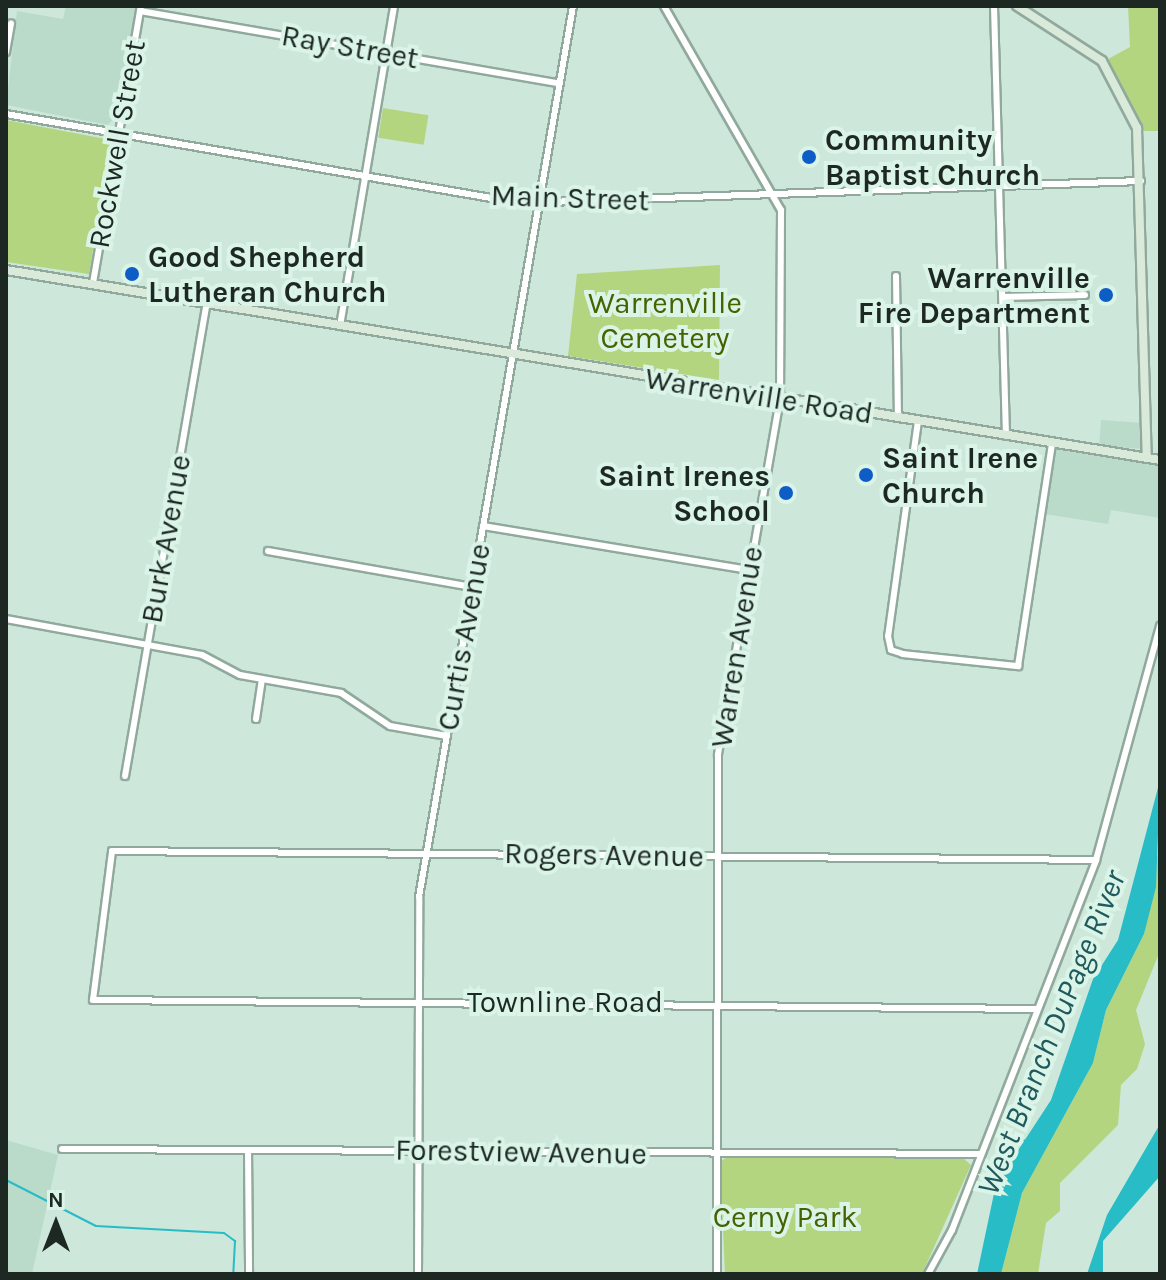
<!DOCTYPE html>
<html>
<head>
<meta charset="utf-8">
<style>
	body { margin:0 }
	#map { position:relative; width:1166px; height:1280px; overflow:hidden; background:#cde7da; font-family:Karla,sans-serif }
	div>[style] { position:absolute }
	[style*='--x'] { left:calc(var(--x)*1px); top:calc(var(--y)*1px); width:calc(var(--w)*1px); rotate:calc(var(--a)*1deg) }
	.built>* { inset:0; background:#badbca; transform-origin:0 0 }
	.green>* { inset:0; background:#b4d580; transform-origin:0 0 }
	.water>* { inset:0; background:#27bcc6 }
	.stream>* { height:2px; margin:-1px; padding:0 1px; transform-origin:1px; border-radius:1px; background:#27bcc6 }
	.roads { filter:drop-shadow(2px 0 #91a99d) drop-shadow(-2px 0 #91a99d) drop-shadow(0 2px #91a99d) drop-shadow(0 -2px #91a99d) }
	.street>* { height:6px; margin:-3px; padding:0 3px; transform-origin:3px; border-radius:3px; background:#fff }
	.secondary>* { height:8px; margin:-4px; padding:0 4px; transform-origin:4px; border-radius:4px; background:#d9e9da }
	.dots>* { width:22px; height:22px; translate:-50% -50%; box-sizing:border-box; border:4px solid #daf4e7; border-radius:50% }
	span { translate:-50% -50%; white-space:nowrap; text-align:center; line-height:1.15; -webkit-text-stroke:8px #daf4e7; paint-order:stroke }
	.street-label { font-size:30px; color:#1e2823 }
	.poi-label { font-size:30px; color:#1e2823; font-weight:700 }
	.left { translate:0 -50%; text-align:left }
	.right { translate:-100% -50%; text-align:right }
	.park-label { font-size:30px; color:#476200 }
	.water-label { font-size:32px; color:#215a5e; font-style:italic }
	.frame { position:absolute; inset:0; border:8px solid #1e2823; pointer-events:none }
	.north { position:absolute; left:16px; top:1184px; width:80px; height:80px; -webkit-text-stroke:6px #daf4e7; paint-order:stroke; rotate:0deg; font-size:22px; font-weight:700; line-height:32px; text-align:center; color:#1e2823 }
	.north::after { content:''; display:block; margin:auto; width:28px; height:36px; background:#1e2823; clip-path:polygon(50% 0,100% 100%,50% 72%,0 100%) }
</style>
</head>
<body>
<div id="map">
	<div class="built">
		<div style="clip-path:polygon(66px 6px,136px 6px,118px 113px,108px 125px,6px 105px,17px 11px,63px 19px)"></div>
		<div style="left:1101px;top:420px;width:42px;height:26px;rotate:4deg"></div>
		<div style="clip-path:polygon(1054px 449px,1160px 466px,1160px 518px,1111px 510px,1108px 524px,1045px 514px)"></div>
		<div style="clip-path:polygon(6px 1140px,58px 1155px,32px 1274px,6px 1274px)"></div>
	</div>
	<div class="green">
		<div style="clip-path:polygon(1128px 6px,1160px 6px,1160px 131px,1144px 131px,1108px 59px,1130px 47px)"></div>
		<div style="left:383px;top:108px;width:46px;height:30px;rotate:9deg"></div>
		<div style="clip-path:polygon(6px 120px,111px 140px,89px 274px,6px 262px)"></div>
		<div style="clip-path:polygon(720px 265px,719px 380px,568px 356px,577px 274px)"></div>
		<div style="clip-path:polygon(1160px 841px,1160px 951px,1136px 1010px,1145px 1044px,1137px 1069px,1121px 1085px,1118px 1125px,1060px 1183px,1060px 1211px,1046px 1223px,1038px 1274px,1001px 1274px,1022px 1193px,1093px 1063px,1106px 1010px,1144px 934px)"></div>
		<div style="clip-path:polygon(727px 1157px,962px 1157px,971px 1165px,922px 1274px,725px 1274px,720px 1162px)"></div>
	</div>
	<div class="water">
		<div style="clip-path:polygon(1160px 780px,1156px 887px,1144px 934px,1106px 1010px,1093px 1063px,1022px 1193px,1001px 1274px,977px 1274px,996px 1184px,1051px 1100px,1093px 979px,1118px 940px)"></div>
		<div style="clip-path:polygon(1160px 1124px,1160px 1176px,1103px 1241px,1103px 1274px,1087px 1274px,1107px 1215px)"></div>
	</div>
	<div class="stream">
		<div style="--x:1020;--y:1137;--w:11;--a:41"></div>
		<div style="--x:6;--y:1180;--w:101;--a:27.1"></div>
		<div style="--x:96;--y:1226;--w:128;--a:3.1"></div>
		<div style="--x:224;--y:1233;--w:14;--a:36"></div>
		<div style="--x:235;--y:1241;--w:33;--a:93"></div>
	</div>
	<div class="roads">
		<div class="street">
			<div style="--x:664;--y:6;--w:235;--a:60.2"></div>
			<div style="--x:781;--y:210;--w:189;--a:90.3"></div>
			<div style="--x:780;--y:399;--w:361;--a:99.9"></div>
			<div style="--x:718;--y:755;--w:519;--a:90.11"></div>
			<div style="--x:994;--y:6;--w:430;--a:88.4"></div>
			<div style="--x:140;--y:11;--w:425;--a:9.8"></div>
			<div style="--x:6;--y:52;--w:29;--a:-80"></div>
			<div style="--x:6;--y:114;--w:522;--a:9.82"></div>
			<div style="--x:520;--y:203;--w:621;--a:-2.03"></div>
			<div style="--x:896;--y:276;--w:142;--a:89.2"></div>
			<div style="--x:93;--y:283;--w:281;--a:-80.2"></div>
			<div style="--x:1005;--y:297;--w:80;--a:-1.4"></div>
			<div style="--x:340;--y:326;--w:325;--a:-80.4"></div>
			<div style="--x:918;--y:421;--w:217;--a:97.9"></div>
			<div style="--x:888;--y:636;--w:14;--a:78"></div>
			<div style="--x:891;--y:650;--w:13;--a:18"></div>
			<div style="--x:903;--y:654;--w:116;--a:6"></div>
			<div style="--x:1018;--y:666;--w:225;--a:-81.3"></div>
			<div style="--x:483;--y:526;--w:271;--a:9.4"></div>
			<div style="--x:268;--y:551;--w:207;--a:10"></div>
			<div style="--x:6;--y:619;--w:199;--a:10.4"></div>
			<div style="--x:202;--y:655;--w:43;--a:27.8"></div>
			<div style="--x:240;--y:675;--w:103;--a:10.1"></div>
			<div style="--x:341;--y:693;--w:59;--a:34"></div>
			<div style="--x:390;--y:726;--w:58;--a:10"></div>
			<div style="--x:256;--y:719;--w:40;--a:-81.5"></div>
			<div style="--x:125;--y:776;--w:480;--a:-80.2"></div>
			<div style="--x:1036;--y:1009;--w:943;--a:-179.45"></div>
			<div style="--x:93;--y:1000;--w:150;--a:-82.7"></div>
			<div style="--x:112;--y:851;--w:984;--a:0.52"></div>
			<div style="--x:62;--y:1149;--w:918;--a:0.31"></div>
			<div style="--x:248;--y:1150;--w:124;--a:89.5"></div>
			<div style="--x:418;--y:1274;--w:377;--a:-89.8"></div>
			<div style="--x:419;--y:897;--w:904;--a:-80.19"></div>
			<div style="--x:928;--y:1274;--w:50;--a:-61.4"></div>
			<div style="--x:952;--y:1230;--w:397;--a:-68.7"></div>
			<div style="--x:1096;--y:860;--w:243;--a:-74.7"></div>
		</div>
		<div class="secondary">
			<div style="--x:1017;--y:6;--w:101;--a:32.9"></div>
			<div style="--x:1102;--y:61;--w:76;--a:62.4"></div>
			<div style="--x:1137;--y:128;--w:330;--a:88.3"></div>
			<div style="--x:6;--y:270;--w:1170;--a:9.35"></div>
		</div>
	</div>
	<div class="dots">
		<div style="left:809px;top:157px;background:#0e5cc6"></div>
		<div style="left:132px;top:274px;background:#0e5cc6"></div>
		<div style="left:1106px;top:295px;background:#0e5cc6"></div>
		<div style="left:866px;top:475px;background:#0e5cc6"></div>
		<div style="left:786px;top:493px;background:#0e5cc6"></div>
	</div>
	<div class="street-label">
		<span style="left:350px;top:47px;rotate:10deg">Ray Street</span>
		<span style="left:117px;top:144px;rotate:-80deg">Rockwell Street</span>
		<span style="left:570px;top:198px;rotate:2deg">Main Street</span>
		<span style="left:759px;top:396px;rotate:9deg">Warrenville Road</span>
		<span style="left:166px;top:539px;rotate:-80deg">Burk Avenue</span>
		<span style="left:464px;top:637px;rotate:-80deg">Curtis Avenue</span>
		<span style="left:737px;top:647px;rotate:-81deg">Warren Avenue</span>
		<span style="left:604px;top:855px;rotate:1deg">Rogers Avenue</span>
		<span style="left:565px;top:1002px">Townline Road</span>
		<span style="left:521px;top:1152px;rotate:1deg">Forestview Avenue</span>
	</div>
	<div class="poi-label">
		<span class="left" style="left:825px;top:157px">Community<br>Baptist Church</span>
		<span class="left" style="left:148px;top:274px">Good Shepherd<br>Lutheran Church</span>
		<span class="right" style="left:1090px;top:295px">Warrenville<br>Fire Department</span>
		<span class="left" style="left:882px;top:475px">Saint Irene<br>Church</span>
		<span class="right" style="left:770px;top:493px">Saint Irenes<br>School</span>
	</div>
	<div class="park-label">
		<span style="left:665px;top:320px">Warrenville<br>Cemetery</span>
		<span style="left:785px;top:1217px">Cerny Park</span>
	</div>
	<div class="water-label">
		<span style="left:1052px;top:1033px;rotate:-68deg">West Branch DuPage River</span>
	</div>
	<div class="frame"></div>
	<div class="north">N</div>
</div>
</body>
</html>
